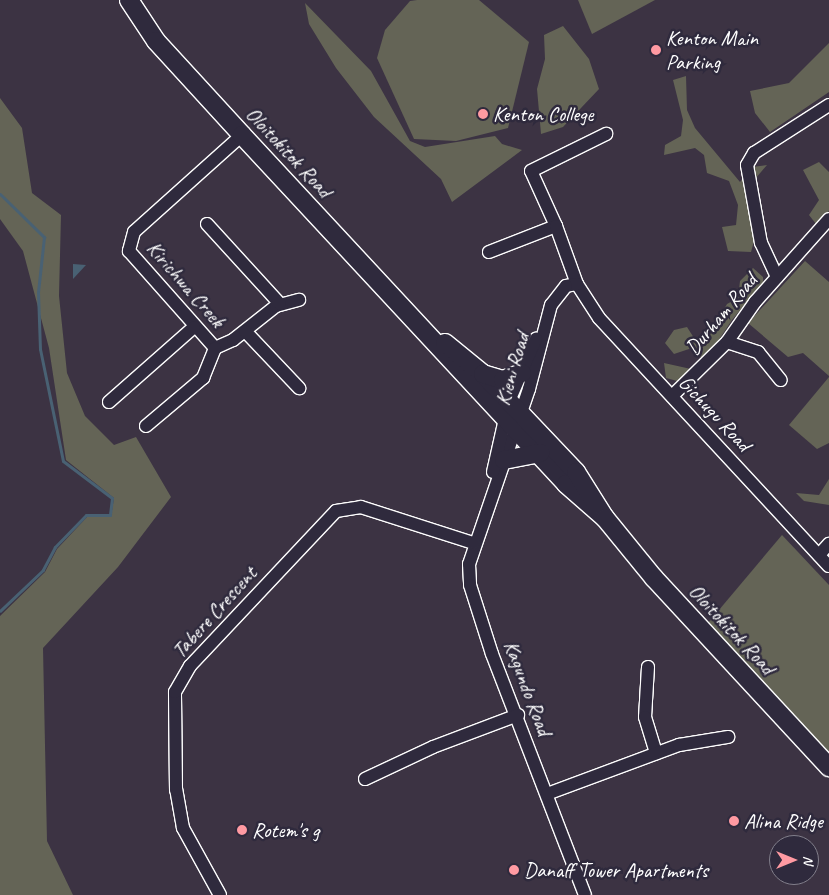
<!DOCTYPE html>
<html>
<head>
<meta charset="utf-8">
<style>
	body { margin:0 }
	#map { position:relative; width:829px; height:895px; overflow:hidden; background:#3c3343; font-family:Caveat,sans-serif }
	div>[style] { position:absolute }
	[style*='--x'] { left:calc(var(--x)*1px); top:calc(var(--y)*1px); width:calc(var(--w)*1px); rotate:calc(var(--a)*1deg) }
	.green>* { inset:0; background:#646456 }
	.water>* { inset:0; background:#496173 }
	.stream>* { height:3px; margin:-1.5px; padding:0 1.5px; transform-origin:1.5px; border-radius:1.5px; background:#496173 }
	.roads { filter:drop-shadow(1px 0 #fff) drop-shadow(-1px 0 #fff) drop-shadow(0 1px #fff) drop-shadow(0 -1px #fff) }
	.minor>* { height:12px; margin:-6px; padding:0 6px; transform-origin:6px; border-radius:6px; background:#2f2a3d }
	.secondary>* { height:18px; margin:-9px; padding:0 9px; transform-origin:9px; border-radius:9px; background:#2f2a3d }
	.dots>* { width:14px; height:14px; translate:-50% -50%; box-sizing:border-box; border:2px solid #2f2a3d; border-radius:50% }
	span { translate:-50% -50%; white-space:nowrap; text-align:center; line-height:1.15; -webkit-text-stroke:5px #2f2a3d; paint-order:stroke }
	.poi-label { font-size:21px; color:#fff }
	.left { translate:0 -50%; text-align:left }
	.street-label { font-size:21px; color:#fff }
	.north { position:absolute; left:769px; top:835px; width:50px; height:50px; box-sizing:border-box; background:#2f2a3d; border:1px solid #827f8b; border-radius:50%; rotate:90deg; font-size:14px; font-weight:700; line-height:20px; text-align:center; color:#fff }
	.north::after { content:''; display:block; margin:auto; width:18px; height:22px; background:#ff9aa2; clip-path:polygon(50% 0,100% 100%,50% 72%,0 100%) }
</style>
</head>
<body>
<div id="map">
	<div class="green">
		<div style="clip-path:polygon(417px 0,479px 0,529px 42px,508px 128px,456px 141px,414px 139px,377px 58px,385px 30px,410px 1px)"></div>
		<div style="clip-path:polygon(578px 0,655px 0,592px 34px)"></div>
		<div style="clip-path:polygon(305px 3px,371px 71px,410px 141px,425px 147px,495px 136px,502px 144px,522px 150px,452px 202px,441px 179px,374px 117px,336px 68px,309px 24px)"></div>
		<div style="clip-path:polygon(563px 26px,589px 59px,599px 89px,563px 127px,541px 134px,537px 89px,545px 59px,544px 35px)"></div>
		<div style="clip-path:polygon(829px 43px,829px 92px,770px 132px,755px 113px,750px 91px,789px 83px)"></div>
		<div style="clip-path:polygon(686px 76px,687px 110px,695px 128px,740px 182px,752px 167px,767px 165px,755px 179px,760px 220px,751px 252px,728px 251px,722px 227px,736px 225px,738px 205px,729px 181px,707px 173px,704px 155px,695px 148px,664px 155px,665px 145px,681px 136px,683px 120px,673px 80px)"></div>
		<div style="clip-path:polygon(0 98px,22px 128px,32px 193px,61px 215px,59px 296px,67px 373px,85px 416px,114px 445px,136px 437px,171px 497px,118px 567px,43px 648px,47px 841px,73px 895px,0 895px,0 616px,45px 572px,57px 549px,87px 517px,111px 517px,114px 498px,66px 460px,49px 348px,23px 251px,0 219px)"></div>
		<div style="clip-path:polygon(819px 162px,829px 172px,829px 211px,816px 224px,809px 215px,819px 200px,803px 170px)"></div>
		<div style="clip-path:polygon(805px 261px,829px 282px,829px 376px,803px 353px,788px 357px,748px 323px)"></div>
		<div style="clip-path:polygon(753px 268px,763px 277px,764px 299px,746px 303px,732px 320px,712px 350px,701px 378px,681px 382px,666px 378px,664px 363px,691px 369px,702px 358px,692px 348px,674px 354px,665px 343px,674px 330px,687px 327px,694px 338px,710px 335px,727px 304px,738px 298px,740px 281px)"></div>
		<div style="clip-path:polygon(829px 377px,829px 443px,817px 449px,789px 425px)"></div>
		<div style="clip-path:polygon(829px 479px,829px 505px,804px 501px,796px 493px,819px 495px)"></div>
		<div style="clip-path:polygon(782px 535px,829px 585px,829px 753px,708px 623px)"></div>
	</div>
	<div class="water">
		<div style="clip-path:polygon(73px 264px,86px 265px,73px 279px)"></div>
	</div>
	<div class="stream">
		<div style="--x:0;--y:194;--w:62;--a:44.3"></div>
		<div style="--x:44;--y:237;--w:55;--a:96.2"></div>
		<div style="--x:38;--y:292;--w:57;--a:88"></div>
		<div style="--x:40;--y:349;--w:114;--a:78.4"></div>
		<div style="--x:63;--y:461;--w:61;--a:37.1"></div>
		<div style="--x:112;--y:498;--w:17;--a:97"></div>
		<div style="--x:110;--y:515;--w:24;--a:180"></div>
		<div style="--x:86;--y:515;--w:45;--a:134.1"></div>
		<div style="--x:55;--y:547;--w:26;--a:118"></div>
		<div style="--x:43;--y:570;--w:59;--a:136.4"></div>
	</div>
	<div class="roads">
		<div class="minor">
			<div style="--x:242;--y:135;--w:145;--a:138.1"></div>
			<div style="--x:134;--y:232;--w:20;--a:105"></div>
			<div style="--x:129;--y:251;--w:130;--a:48.4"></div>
			<div style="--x:215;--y:348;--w:20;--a:-24"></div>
			<div style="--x:233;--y:340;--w:55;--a:-38.3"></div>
			<div style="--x:276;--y:306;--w:24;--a:-15"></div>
			<div style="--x:207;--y:224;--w:108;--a:47.6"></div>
			<div style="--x:556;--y:226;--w:60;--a:-114.4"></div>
			<div style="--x:531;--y:171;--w:84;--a:-26.3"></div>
			<div style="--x:489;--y:252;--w:72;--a:-21.2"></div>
			<div style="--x:556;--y:226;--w:62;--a:70.1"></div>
			<div style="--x:577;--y:284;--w:40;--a:57.1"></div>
			<div style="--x:599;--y:318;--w:338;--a:47.2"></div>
			<div style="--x:777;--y:277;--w:38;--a:-115"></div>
			<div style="--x:761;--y:243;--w:79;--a:-100.2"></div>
			<div style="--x:747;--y:165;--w:14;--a:-60"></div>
			<div style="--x:754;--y:153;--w:89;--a:-32.6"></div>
			<div style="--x:577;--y:284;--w:11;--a:170"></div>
			<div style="--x:566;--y:286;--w:24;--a:128"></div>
			<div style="--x:551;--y:305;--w:87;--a:104.7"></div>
			<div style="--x:529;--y:389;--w:185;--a:108.9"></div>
			<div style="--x:469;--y:564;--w:21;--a:87"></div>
			<div style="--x:470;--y:585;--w:72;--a:72.3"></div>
			<div style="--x:492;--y:654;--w:258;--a:68.9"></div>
			<div style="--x:245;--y:331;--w:79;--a:46.5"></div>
			<div style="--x:727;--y:342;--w:33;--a:18"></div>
			<div style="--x:758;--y:352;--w:36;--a:51"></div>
			<div style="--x:672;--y:396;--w:77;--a:-44.5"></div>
			<div style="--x:727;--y:342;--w:49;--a:-55"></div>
			<div style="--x:755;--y:302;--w:111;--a:-48.3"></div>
			<div style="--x:109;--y:402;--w:113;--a:-41.4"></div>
			<div style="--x:146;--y:426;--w:75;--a:-40.1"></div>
			<div style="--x:203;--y:378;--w:32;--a:-68"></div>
			<div style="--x:493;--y:472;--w:73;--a:-77.3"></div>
			<div style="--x:509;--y:401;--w:68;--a:-66.5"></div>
			<div style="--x:819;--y:555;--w:15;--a:-48"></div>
			<div style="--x:648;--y:667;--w:50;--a:93.4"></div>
			<div style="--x:645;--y:717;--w:38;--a:73"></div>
			<div style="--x:365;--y:779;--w:75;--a:-25.2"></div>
			<div style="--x:433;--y:747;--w:91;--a:-20.6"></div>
			<div style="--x:547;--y:794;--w:141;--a:-20.4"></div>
			<div style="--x:679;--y:745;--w:50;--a:-9.3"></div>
			<div style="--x:220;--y:895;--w:77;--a:-118.9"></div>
			<div style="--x:183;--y:828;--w:39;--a:-100"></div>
			<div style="--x:176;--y:790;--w:98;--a:-90.6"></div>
			<div style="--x:175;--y:692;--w:30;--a:-60"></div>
			<div style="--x:190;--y:666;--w:213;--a:-46.7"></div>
			<div style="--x:336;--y:511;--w:25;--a:-9"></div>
			<div style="--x:361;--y:507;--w:118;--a:17.8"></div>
		</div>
		<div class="secondary">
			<div style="--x:129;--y:0;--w:49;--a:56.6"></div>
			<div style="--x:156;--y:41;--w:127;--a:47.5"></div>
			<div style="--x:242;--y:135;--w:476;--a:47.1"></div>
			<div style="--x:566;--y:484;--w:52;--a:41.1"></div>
			<div style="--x:445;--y:343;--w:49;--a:39.2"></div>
			<div style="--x:483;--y:374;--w:135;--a:46.5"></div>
			<div style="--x:576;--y:472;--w:54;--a:57.8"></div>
			<div style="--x:605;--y:518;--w:77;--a:50.8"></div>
			<div style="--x:654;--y:578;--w:258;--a:47.2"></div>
			<div style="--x:483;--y:374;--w:21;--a:17"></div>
			<div style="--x:503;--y:380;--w:20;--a:-20"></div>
			<div style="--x:504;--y:460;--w:37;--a:-11"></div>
		</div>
	</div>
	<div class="dots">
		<div style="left:656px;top:50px;background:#ff9aa2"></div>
		<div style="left:483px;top:114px;background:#ff9aa2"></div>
		<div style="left:734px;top:821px;background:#ff9aa2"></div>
		<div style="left:242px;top:830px;background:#ff9aa2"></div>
		<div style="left:514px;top:870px;background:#ff9aa2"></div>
	</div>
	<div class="poi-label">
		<span class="left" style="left:666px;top:50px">Kenton Main<br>Parking</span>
		<span class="left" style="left:493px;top:114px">Kenton College</span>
		<span class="left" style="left:744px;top:821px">Alina Ridge</span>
		<span class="left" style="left:252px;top:830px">Rotem's g</span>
		<span class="left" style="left:524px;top:870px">Danaff Tower Apartments</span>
	</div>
	<div class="street-label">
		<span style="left:289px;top:152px;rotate:47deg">Oloitokitok Road</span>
		<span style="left:186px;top:284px;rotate:49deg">Kirichwa Creek</span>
		<span style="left:721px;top:314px;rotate:-50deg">Durham Road</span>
		<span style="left:512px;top:369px;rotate:-74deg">Kieni Road</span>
		<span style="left:715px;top:413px;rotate:47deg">Gichugu Road</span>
		<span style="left:214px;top:612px;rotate:-48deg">Tabere Crescent</span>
		<span style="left:732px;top:629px;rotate:47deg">Oloitokitok Road</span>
		<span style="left:528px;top:688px;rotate:69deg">Kagundo Road</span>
	</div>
	<div class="north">N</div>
</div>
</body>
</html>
